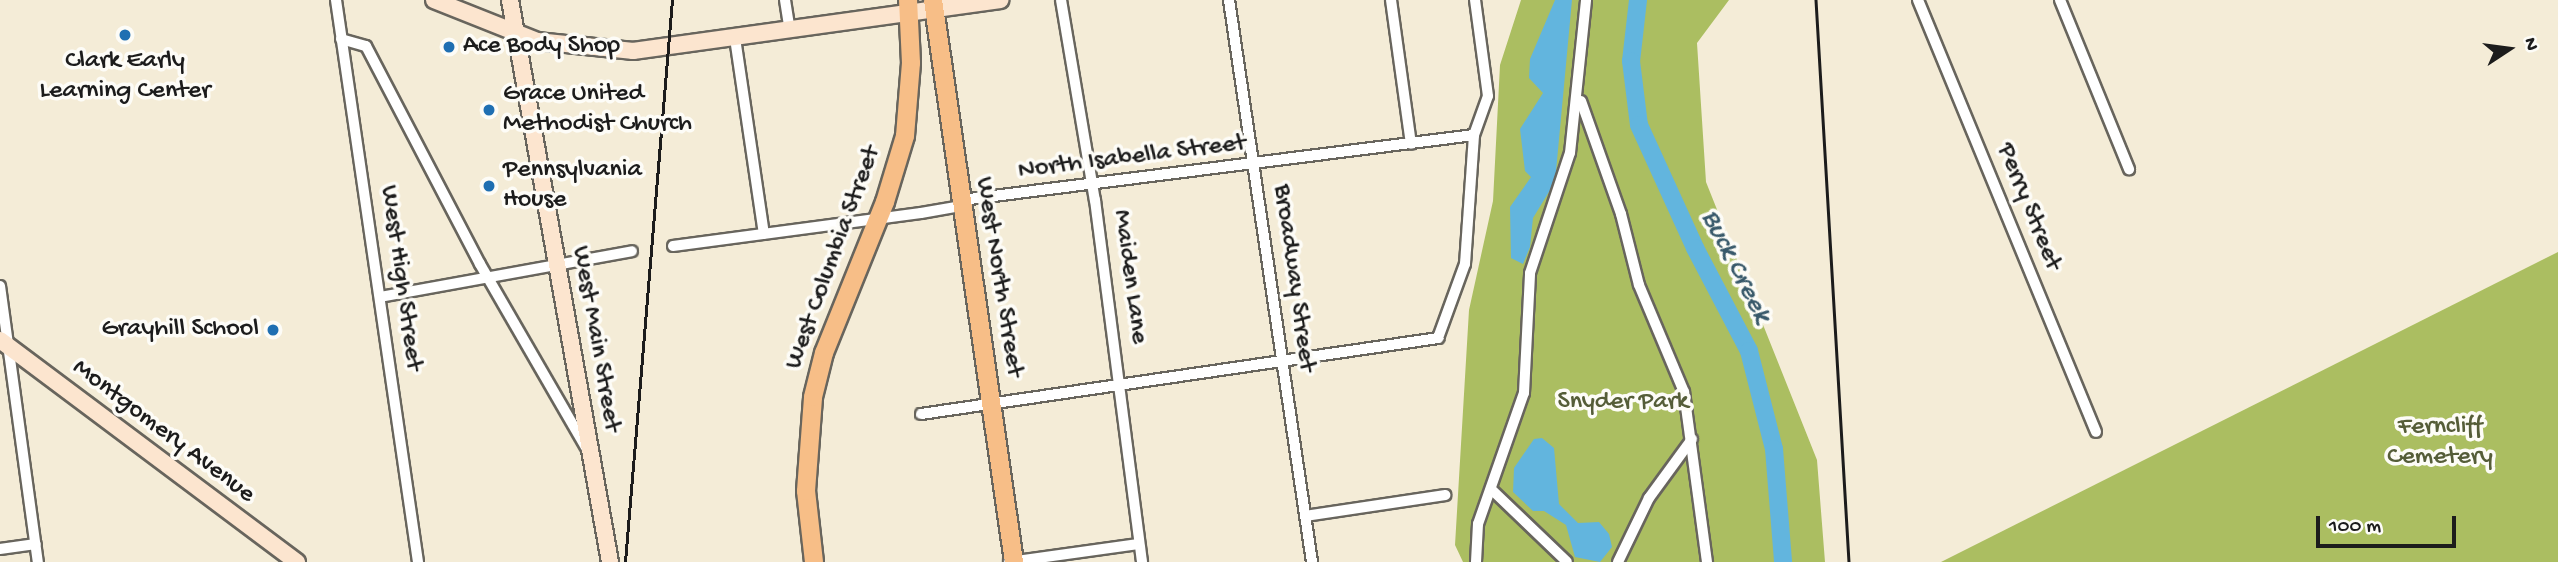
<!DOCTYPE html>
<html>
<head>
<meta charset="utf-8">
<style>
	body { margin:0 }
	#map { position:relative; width:2558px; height:562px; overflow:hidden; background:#f4ecd7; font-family:"Gochi Hand",sans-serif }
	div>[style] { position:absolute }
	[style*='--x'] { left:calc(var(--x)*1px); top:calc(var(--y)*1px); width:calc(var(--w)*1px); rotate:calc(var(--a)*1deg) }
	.green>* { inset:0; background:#abbe61 }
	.water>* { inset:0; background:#62b5de }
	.river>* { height:18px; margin:-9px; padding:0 9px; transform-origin:9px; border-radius:9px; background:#62b5de }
	.roads { filter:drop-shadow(2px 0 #68655d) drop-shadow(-2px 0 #68655d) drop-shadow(0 2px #68655d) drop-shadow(0 -2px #68655d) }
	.street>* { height:10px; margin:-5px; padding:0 5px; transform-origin:5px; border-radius:5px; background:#fff }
	.secondary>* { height:16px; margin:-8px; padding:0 8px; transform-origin:8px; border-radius:8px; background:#fce5cf }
	.primary>* { height:18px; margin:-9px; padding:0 9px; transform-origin:9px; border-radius:9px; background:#f7be87 }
	.rail>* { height:2.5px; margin:-1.25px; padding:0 1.25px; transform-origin:1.25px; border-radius:1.25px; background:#1c1c1c }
	.dots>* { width:19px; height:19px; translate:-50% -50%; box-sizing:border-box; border:4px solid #fdfcf7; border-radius:50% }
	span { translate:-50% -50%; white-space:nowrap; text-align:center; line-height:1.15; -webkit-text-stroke:7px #fdfcf7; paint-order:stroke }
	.poi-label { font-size:26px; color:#1c1c1c }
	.left { translate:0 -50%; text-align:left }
	.right { translate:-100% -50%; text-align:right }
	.street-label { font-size:26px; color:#1c1c1c }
	.park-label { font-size:26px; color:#555d38 }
	.water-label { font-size:28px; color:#38596a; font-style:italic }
	.north { position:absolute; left:2474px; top:14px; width:70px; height:70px; -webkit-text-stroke:5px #fdfcf7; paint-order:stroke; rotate:77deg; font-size:19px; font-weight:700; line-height:28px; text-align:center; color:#1c1c1c }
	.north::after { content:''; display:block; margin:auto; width:24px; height:32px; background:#1c1c1c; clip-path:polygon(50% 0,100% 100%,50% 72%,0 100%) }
	.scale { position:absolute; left:2316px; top:516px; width:140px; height:32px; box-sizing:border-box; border:4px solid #1c1c1c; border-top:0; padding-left:9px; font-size:21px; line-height:24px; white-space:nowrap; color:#1c1c1c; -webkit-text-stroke:5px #fdfcf7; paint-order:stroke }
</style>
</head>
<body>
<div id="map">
	<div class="green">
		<div style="clip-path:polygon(1521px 0,1729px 0,1697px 43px,1706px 182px,1817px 460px,1825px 562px,1463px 562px,1455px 545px,1469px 310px,1493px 201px,1500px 65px)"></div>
		<div style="clip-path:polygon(2558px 252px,2558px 562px,1941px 562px)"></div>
	</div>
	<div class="water">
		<div style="clip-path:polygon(1555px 0,1572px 0,1555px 182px,1533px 218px,1530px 247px,1523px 264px,1511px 258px,1510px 207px,1531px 177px,1525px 171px,1520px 129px,1543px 93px,1529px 78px,1530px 59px)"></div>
		<div style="clip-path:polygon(1542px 438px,1554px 448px,1559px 504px,1578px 523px,1599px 522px,1609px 534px,1612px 547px,1600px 562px,1575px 557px,1566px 525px,1544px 511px,1533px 511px,1513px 492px,1514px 468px,1534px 439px)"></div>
	</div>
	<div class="river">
		<div style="--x:1638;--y:0;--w:61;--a:96.5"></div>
		<div style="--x:1631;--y:61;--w:64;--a:82.9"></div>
		<div style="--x:1639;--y:125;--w:135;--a:65.5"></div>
		<div style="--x:1695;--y:248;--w:116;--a:62.3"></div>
		<div style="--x:1749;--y:351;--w:101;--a:75.7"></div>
		<div style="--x:1774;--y:449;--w:113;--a:85.4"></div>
	</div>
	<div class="roads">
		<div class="street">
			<div style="--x:336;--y:0;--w:568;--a:81.7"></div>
			<div style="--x:785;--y:0;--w:30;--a:81"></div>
			<div style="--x:1061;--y:0;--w:203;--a:80.4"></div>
			<div style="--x:1095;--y:200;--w:365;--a:82.6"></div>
			<div style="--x:1229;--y:0;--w:568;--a:81.6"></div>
			<div style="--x:1391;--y:0;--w:145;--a:82.1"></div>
			<div style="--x:1918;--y:0;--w:467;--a:67.6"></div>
			<div style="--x:2060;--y:0;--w:183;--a:67.8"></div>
			<div style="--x:735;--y:38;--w:198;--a:81.6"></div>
			<div style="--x:341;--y:39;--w:26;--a:16"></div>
			<div style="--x:366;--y:46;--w:246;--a:62.4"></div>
			<div style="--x:480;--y:264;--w:218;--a:60"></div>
			<div style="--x:1581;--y:101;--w:120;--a:70.5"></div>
			<div style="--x:1621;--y:214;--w:73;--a:75.8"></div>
			<div style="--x:1639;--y:285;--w:116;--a:67.2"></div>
			<div style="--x:1684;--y:392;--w:172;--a:82.3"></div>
			<div style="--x:673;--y:246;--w:250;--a:-7.6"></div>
			<div style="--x:921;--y:213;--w:40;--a:-10"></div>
			<div style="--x:960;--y:206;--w:12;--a:-35"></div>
			<div style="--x:970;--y:199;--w:508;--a:-7.24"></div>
			<div style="--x:0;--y:286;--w:279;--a:82.2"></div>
			<div style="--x:380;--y:297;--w:256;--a:-10.3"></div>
			<div style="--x:921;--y:414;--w:523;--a:-8.36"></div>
			<div style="--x:1438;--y:338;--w:79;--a:-70"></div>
			<div style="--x:1465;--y:264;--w:129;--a:-86"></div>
			<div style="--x:1474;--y:135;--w:41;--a:-70.3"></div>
			<div style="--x:1488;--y:96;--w:97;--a:-97.7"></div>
			<div style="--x:1491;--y:489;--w:105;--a:43.8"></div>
			<div style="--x:1305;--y:516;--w:142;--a:-8.5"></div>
			<div style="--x:0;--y:549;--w:36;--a:-8"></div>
			<div style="--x:1009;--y:562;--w:131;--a:-7.9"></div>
			<div style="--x:1476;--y:562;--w:38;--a:-87"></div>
			<div style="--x:1478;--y:524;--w:139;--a:-70.7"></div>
			<div style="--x:1524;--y:393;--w:120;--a:-87.1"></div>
			<div style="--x:1530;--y:273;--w:126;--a:-71.6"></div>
			<div style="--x:1570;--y:153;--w:154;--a:-84"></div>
			<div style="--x:1618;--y:562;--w:71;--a:-64.2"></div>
			<div style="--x:1649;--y:498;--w:73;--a:-53.9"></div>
		</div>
		<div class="secondary">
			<div style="--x:434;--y:0;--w:111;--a:21.7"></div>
			<div style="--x:537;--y:41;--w:97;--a:5.9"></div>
			<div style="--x:633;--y:51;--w:371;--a:-7.9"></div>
			<div style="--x:510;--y:0;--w:571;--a:79.91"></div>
			<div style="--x:0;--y:340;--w:371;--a:36.8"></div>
		</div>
		<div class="primary">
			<div style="--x:933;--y:0;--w:568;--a:81.8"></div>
			<div style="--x:814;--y:562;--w:71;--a:-96.4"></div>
			<div style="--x:806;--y:491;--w:94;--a:-85.7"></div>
			<div style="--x:813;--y:397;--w:45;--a:-76"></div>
			<div style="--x:824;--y:353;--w:163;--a:-68"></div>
			<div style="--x:885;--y:202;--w:69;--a:-73.1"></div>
			<div style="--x:905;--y:136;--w:73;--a:-85.3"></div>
			<div style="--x:911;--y:63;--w:63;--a:-92.7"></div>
		</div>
	</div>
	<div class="rail">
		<div style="--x:1816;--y:0;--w:563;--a:86.64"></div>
		<div style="--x:625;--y:562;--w:564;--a:-85.22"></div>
	</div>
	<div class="dots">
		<div style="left:125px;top:35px;background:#1f6fb2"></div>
		<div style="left:449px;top:47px;background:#1f6fb2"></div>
		<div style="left:489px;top:110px;background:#1f6fb2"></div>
		<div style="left:489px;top:186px;background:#1f6fb2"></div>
		<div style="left:273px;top:330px;background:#1f6fb2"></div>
	</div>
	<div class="poi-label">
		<span class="left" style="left:463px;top:47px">Ace Body Shop</span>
		<span style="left:125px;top:77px">Clark Early<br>Learning Center</span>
		<span class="left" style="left:503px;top:110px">Grace United<br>Methodist Church</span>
		<span class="left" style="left:503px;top:186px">Pennsylvania<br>House</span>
		<span class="right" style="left:259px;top:330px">Grayhill School</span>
	</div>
	<div class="street-label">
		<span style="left:1132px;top:158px;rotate:-7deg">North Isabella Street</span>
		<span style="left:2028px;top:207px;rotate:68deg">Perry Street</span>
		<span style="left:834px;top:258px;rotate:-70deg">West Columbia Street</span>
		<span style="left:998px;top:277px;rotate:81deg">West North Street</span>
		<span style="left:1129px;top:277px;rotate:82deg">Maiden Lane</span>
		<span style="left:400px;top:278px;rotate:82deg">West High Street</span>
		<span style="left:1293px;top:278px;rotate:82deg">Broadway Street</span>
		<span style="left:595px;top:339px;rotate:80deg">West Main Street</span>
		<span style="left:163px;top:432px;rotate:37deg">Montgomery Avenue</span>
	</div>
	<div class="park-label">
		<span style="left:1623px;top:403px">Snyder Park</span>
		<span style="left:2440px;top:443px">Ferncliff<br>Cemetery</span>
	</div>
	<div class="water-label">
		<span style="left:1735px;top:267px;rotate:63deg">Buck Creek</span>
	</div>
	<div class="north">N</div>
	<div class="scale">100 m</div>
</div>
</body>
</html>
